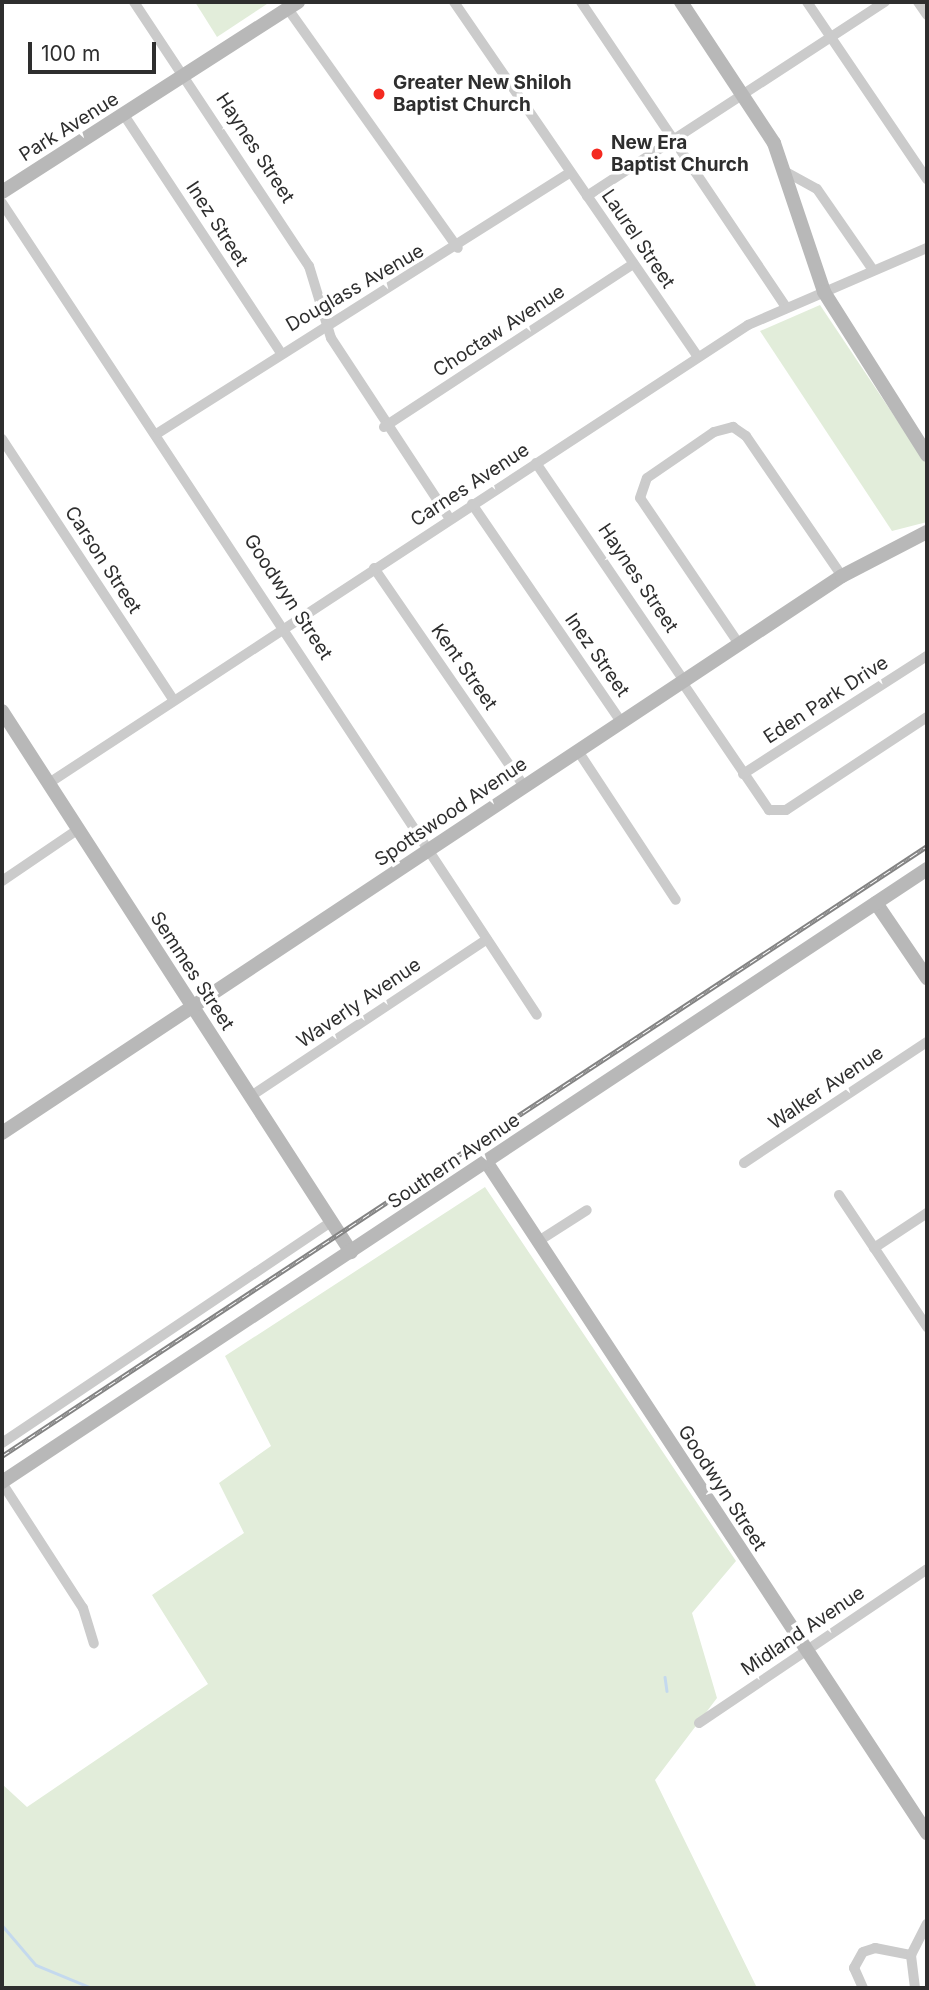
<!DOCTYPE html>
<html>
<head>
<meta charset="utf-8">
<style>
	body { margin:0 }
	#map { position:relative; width:929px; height:1990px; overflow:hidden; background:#fff; font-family:Inter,sans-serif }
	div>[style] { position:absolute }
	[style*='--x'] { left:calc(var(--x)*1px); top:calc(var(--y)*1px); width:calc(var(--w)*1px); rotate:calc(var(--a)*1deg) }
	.green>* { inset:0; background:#e2edda }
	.stream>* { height:2.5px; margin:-1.25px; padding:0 1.25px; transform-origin:1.25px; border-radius:1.25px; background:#c4d9ee }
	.street>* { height:10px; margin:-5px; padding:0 5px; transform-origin:5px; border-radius:5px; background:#cbcbcb }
	.secondary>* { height:14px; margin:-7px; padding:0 7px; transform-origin:7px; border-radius:7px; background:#b8b8b8 }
	.rail>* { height:5px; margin-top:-2.5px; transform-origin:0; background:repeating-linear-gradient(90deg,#fff 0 8px,#838383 0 16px); box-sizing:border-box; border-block:2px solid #838383 }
	.dots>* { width:19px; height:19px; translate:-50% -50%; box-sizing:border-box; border:4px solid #fff; border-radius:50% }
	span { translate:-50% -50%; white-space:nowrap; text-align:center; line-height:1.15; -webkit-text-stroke:7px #fff; paint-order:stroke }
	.poi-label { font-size:19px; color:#2e2e2e; font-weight:700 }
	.left { translate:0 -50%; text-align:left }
	.street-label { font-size:19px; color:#2e2e2e }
	.frame { position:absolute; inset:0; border:4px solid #2e2e2e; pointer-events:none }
	.scale { position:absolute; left:28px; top:42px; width:128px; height:32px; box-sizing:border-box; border:4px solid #2e2e2e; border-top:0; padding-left:9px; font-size:21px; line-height:24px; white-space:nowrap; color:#2e2e2e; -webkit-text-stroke:5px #fff; paint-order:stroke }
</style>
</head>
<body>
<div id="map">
	<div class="green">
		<div style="clip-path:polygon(195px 2px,270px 2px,217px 37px)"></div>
		<div style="clip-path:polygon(820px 305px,927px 465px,927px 522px,892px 531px,760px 331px)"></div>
		<div style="clip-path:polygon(485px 1187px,736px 1561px,692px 1613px,717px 1698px,655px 1780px,757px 1988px,2px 1988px,2px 1784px,27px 1807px,208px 1684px,152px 1595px,244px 1533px,219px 1483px,271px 1446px,225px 1356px)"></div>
	</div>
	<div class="stream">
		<div style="--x:665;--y:1677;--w:14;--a:82"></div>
		<div style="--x:2;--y:1925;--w:52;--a:49.6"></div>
		<div style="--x:36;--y:1965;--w:61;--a:22.3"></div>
	</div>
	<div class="street">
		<div style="--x:134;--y:2;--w:317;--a:56.5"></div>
		<div style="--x:309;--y:266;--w:75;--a:73"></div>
		<div style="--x:331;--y:338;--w:217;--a:56.7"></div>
		<div style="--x:454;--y:2;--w:431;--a:55.5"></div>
		<div style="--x:581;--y:2;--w:367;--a:56.1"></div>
		<div style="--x:807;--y:2;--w:214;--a:55.9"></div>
		<div style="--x:918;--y:2;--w:16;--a:55"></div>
		<div style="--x:288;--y:9;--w:293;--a:54.6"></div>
		<div style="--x:124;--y:115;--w:284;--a:56.6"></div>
		<div style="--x:786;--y:172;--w:35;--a:29"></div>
		<div style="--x:817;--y:189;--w:98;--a:55.3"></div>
		<div style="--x:587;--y:196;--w:356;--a:-33.1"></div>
		<div style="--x:2;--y:203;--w:972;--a:56.62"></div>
		<div style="--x:384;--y:427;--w:298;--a:-33.2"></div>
		<div style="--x:158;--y:433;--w:487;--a:-32.3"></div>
		<div style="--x:2;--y:439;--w:313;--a:56.7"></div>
		<div style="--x:536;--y:463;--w:263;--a:55.8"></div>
		<div style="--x:472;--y:504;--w:264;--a:55.6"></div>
		<div style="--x:374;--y:568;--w:265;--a:55.5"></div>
		<div style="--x:739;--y:644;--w:176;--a:-124.1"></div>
		<div style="--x:640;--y:498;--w:21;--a:-71"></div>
		<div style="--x:647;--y:478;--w:81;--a:-34.5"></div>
		<div style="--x:714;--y:432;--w:20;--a:-15"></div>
		<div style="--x:733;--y:427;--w:16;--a:35"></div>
		<div style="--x:746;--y:436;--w:170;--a:55.6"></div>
		<div style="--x:682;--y:682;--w:155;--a:55.8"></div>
		<div style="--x:769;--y:810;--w:17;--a:0"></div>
		<div style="--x:786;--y:810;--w:169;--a:-33.4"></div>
		<div style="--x:578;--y:751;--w:178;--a:56.7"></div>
		<div style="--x:743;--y:774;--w:219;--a:-32.7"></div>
		<div style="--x:49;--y:783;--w:836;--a:-33.23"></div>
		<div style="--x:748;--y:325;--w:195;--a:-23.3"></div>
		<div style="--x:2;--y:881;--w:91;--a:-34.2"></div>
		<div style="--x:251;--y:1096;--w:283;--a:-33.6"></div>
		<div style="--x:744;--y:1163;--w:219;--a:-33.5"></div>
		<div style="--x:839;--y:1195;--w:159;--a:56.3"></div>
		<div style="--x:537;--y:1242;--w:59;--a:-32.6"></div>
		<div style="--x:874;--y:1248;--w:64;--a:-33.4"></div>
		<div style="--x:2;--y:1443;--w:396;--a:-33.9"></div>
		<div style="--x:2;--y:1483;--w:149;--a:57.1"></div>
		<div style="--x:83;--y:1608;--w:37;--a:73"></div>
		<div style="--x:699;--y:1723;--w:275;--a:-34"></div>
		<div style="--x:863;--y:1988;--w:22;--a:-114"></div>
		<div style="--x:854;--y:1968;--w:18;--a:-61"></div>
		<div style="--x:863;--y:1952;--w:13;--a:-18"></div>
		<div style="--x:875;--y:1948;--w:37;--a:11"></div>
		<div style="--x:915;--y:1988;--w:33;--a:-97"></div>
		<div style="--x:911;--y:1955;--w:35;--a:-63"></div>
	</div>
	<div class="secondary">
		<div style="--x:681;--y:2;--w:169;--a:56.6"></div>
		<div style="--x:774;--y:143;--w:157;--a:71.4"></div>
		<div style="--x:824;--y:292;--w:193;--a:57.7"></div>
		<div style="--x:2;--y:192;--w:352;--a:-32.7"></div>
		<div style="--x:2;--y:711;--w:644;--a:57.17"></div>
		<div style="--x:876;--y:903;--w:91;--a:55.8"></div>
		<div style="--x:2;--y:1133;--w:1008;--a:-33.55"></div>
		<div style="--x:842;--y:576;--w:96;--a:-27.4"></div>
		<div style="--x:487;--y:1163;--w:802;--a:56.71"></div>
		<div style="--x:2;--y:1482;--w:1110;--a:-33.53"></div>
	</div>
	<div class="rail">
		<div style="--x:2;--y:1456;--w:1108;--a:-33.4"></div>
	</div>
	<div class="dots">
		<div style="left:379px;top:94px;background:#f42a20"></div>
		<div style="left:597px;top:154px;background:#f42a20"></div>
	</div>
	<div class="poi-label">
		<span class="left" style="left:393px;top:94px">Greater New Shiloh<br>Baptist Church</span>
		<span class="left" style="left:611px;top:154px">New Era<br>Baptist Church</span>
	</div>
	<div class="street-label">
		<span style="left:69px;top:127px;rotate:-32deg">Park Avenue</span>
		<span style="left:255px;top:148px;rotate:57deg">Haynes Street</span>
		<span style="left:217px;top:224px;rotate:57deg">Inez Street</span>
		<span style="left:638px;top:239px;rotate:56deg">Laurel Street</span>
		<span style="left:355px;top:288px;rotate:-30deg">Douglass Avenue</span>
		<span style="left:499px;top:331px;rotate:-33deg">Choctaw Avenue</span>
		<span style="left:470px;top:485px;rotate:-33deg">Carnes Avenue</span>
		<span style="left:103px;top:560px;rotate:57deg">Carson Street</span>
		<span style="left:638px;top:578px;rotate:56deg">Haynes Street</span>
		<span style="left:288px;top:597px;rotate:57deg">Goodwyn Street</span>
		<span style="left:597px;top:655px;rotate:55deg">Inez Street</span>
		<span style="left:464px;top:667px;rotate:55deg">Kent Street</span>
		<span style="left:826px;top:700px;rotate:-33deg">Eden Park Drive</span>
		<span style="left:451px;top:812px;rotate:-34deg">Spottswood Avenue</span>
		<span style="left:192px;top:971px;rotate:57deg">Semmes Street</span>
		<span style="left:359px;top:1003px;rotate:-34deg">Waverly Avenue</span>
		<span style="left:826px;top:1088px;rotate:-34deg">Walker Avenue</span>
		<span style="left:454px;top:1161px;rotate:-34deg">Southern Avenue</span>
		<span style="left:722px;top:1488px;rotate:57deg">Goodwyn Street</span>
		<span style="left:803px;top:1631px;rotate:-34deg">Midland Avenue</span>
	</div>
	<div class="frame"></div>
	<div class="scale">100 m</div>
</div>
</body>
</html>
